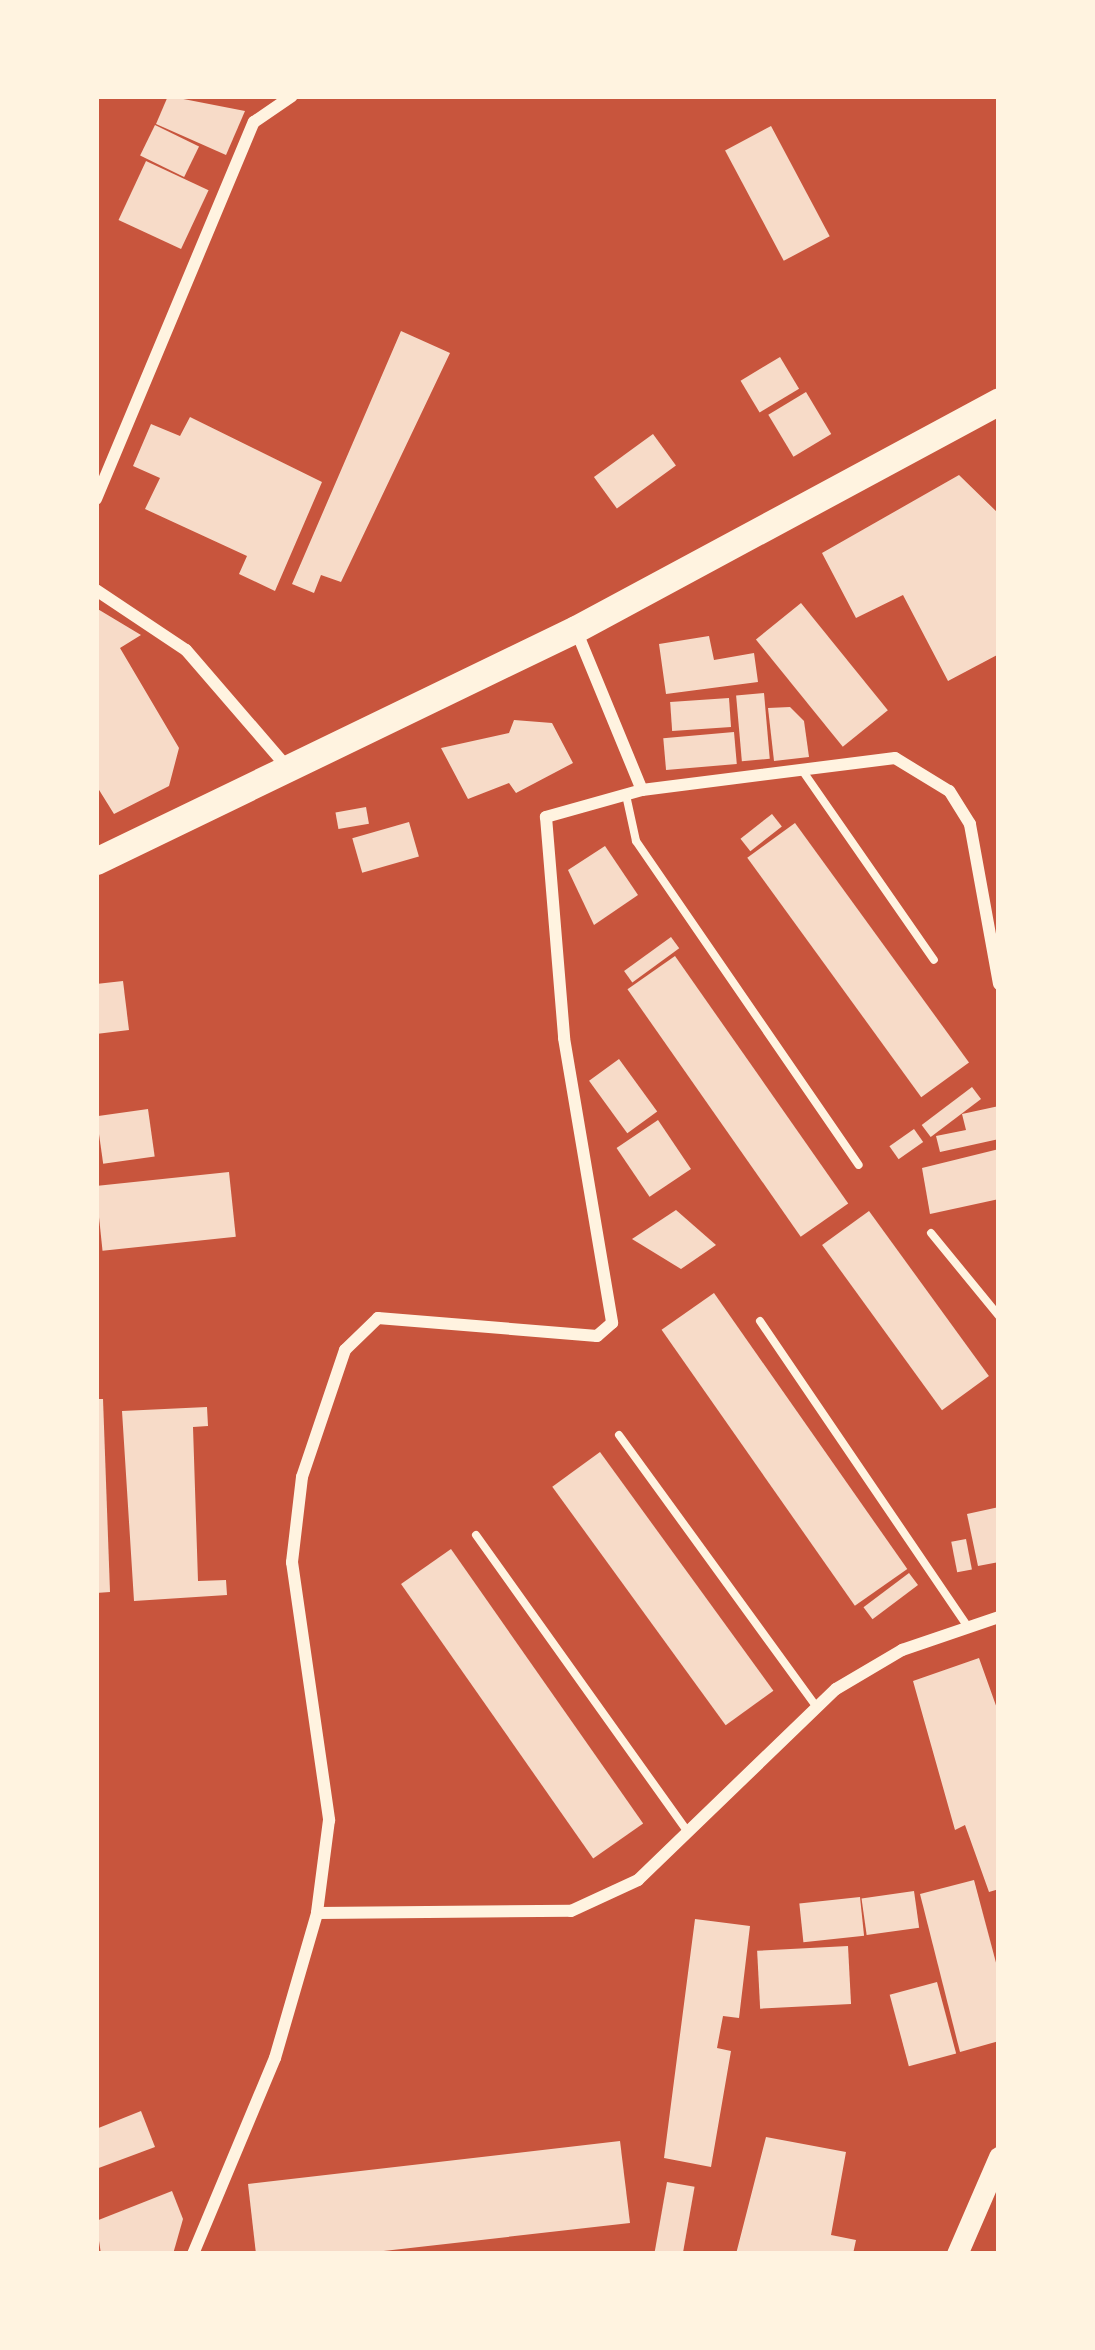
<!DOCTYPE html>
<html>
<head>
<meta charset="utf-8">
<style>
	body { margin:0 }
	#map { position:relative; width:1095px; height:2350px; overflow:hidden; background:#c8553d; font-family:Commissioner,sans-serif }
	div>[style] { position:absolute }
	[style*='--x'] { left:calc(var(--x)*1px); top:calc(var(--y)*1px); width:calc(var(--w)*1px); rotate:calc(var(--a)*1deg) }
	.building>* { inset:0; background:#f7dbc8; transform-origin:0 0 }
	.service>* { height:8px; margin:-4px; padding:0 4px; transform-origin:4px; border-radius:4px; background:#fff3e0 }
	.minor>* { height:12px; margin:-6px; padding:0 6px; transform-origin:6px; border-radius:6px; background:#fff3e0 }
	.tertiary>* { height:21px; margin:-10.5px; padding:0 10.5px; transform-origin:10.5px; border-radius:10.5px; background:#fff3e0 }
	.primary>* { height:27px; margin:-13.5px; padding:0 13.5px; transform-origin:13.5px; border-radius:13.5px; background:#fff3e0 }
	span { translate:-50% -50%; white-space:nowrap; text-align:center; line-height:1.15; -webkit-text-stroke:12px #fff3e0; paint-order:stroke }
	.frame { position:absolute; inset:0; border:99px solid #fff3e0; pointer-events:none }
</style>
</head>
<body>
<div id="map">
	<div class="building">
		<div style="clip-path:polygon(168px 96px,245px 111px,226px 155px,156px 124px)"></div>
		<div style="left:155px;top:125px;width:49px;height:34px;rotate:26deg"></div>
		<div style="left:771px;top:126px;width:125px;height:52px;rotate:62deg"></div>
		<div style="left:146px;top:161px;width:69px;height:65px;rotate:25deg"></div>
		<div style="clip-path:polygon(401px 331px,450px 353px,341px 582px,321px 575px,314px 593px,292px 584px)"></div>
		<div style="left:780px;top:357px;width:37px;height:46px;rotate:59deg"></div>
		<div style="left:806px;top:392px;width:49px;height:44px;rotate:59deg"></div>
		<div style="clip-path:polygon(190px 417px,322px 482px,275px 591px,239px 574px,247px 556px,145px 509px,160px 478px,133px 466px,151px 424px,180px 436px)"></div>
		<div style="left:653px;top:434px;width:39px;height:73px;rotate:54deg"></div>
		<div style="clip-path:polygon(959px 475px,999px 514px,999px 654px,948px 681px,903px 595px,856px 618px,822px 553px)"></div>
		<div style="left:801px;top:603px;width:138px;height:58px;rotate:51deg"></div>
		<div style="clip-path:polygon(96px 608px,141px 635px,120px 648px,179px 748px,169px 786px,114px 814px,96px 785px)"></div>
		<div style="clip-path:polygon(709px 636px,714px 660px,754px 653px,758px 682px,666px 694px,659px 644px)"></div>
		<div style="left:764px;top:693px;width:66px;height:28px;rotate:85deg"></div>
		<div style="left:729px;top:698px;width:29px;height:59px;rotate:86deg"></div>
		<div style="clip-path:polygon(790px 707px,804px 721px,809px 757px,774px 761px,768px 708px)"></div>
		<div style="clip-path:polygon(514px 720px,552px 723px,573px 763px,516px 793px,509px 783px,468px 799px,441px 748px,509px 733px)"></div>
		<div style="left:734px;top:732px;width:32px;height:71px;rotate:85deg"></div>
		<div style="left:366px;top:807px;width:17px;height:31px;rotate:80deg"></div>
		<div style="left:772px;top:814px;width:16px;height:40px;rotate:52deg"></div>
		<div style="left:409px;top:822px;width:36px;height:59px;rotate:74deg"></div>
		<div style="left:795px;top:823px;width:296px;height:59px;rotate:54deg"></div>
		<div style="clip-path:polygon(605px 846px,638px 895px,594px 925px,568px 870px)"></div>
		<div style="left:671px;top:937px;width:14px;height:58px;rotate:54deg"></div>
		<div style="left:675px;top:956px;width:302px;height:58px;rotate:55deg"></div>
		<div style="clip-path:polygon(123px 981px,129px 1030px,96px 1034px,96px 984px)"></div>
		<div style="left:619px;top:1059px;width:65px;height:37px;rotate:54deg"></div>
		<div style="left:972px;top:1087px;width:15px;height:63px;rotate:53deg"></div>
		<div style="clip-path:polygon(999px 1106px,999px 1139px,940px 1152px,936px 1136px,966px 1130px,962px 1114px)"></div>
		<div style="left:148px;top:1109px;width:48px;height:52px;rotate:82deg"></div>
		<div style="left:658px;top:1120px;width:59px;height:50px;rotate:56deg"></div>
		<div style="left:914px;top:1129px;width:16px;height:30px;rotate:55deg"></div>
		<div style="clip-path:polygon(999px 1149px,999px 1199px,930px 1214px,922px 1168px)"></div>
		<div style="left:229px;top:1172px;width:65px;height:134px;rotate:84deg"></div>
		<div style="clip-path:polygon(676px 1210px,716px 1245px,681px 1269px,632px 1239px)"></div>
		<div style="left:869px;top:1211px;width:204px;height:58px;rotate:54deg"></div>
		<div style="left:714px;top:1293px;width:337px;height:64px;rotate:55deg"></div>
		<div style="clip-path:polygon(96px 1399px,103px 1399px,110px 1592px,96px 1593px)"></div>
		<div style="clip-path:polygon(207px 1407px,208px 1426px,193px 1427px,198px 1581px,226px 1580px,227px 1595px,134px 1601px,122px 1411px)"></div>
		<div style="left:600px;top:1452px;width:295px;height:59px;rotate:54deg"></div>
		<div style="clip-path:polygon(999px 1507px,999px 1562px,978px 1566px,967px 1514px)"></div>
		<div style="left:966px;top:1539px;width:31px;height:15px;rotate:79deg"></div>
		<div style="left:451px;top:1549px;width:335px;height:61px;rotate:55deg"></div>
		<div style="left:909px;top:1573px;width:15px;height:57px;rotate:53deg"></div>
		<div style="clip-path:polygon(979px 1658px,999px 1714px,999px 1889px,989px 1892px,965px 1825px,955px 1830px,913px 1681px)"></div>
		<div style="clip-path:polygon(974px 1880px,999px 1974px,999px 2041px,960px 2052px,920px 1894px)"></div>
		<div style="left:914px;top:1891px;width:37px;height:53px;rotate:82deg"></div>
		<div style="left:860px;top:1897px;width:39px;height:61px;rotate:84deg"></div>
		<div style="clip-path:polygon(695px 1919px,750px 1926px,739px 2018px,723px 2016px,717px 2048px,731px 2051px,711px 2167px,664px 2158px)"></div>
		<div style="left:848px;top:1946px;width:58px;height:91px;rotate:87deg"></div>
		<div style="left:937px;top:1982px;width:74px;height:49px;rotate:75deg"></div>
		<div style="clip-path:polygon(141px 2111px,155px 2147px,96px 2169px,96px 2129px)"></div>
		<div style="clip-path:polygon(766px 2137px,846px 2152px,831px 2235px,856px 2240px,853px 2254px,736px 2254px)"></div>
		<div style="clip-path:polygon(620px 2141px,630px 2223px,357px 2254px,256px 2254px,248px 2184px)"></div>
		<div style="left:667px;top:2182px;width:28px;height:73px;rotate:10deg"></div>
		<div style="clip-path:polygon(172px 2191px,183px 2219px,173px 2254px,101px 2254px,96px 2221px)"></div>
	</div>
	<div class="service">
		<div style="--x:802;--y:770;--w:231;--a:55.2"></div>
		<div style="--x:626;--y:795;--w:47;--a:77.7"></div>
		<div style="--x:636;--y:841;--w:393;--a:55.5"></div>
		<div style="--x:931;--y:1233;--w:107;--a:50.7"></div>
		<div style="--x:760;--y:1321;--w:370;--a:55.8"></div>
		<div style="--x:619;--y:1435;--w:335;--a:54"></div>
		<div style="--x:476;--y:1535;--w:365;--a:54.5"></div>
	</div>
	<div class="minor">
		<div style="--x:96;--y:499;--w:409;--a:-67.3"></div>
		<div style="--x:254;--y:122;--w:46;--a:-34.4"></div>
		<div style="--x:96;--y:590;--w:108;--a:33.7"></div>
		<div style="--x:186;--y:650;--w:153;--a:49.2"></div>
		<div style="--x:576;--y:630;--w:173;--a:67.6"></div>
		<div style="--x:999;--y:984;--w:163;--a:-100.3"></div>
		<div style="--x:970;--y:824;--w:39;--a:-122"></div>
		<div style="--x:949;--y:791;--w:63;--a:-148.6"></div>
		<div style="--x:895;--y:758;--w:255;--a:172.8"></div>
		<div style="--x:642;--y:790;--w:100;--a:164.3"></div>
		<div style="--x:546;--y:817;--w:222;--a:85.3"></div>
		<div style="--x:564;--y:1038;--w:289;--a:80.4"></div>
		<div style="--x:612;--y:1323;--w:20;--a:139"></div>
		<div style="--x:597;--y:1336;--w:220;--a:-175.3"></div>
		<div style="--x:378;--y:1318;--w:46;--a:135.9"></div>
		<div style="--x:345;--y:1350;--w:134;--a:108.7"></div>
		<div style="--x:302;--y:1477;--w:86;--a:96.7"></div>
		<div style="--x:292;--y:1562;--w:261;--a:81.8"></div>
		<div style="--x:329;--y:1820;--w:94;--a:97.4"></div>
		<div style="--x:317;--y:1913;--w:254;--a:-0.5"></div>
		<div style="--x:571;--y:1911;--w:74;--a:-24.8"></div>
		<div style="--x:638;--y:1880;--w:275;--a:-44"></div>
		<div style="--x:836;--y:1689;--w:77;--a:-30.6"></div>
		<div style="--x:902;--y:1650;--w:102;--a:-18.8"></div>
		<div style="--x:193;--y:2254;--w:212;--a:-67.3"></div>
		<div style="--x:275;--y:2058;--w:151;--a:-73.8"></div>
	</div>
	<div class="tertiary">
		<div style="--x:957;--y:2254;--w:106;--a:-66.6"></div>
	</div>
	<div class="primary">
		<div style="--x:96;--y:861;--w:533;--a:-25.8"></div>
		<div style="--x:576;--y:629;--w:481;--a:-28.3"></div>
	</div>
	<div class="frame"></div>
</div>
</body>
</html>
